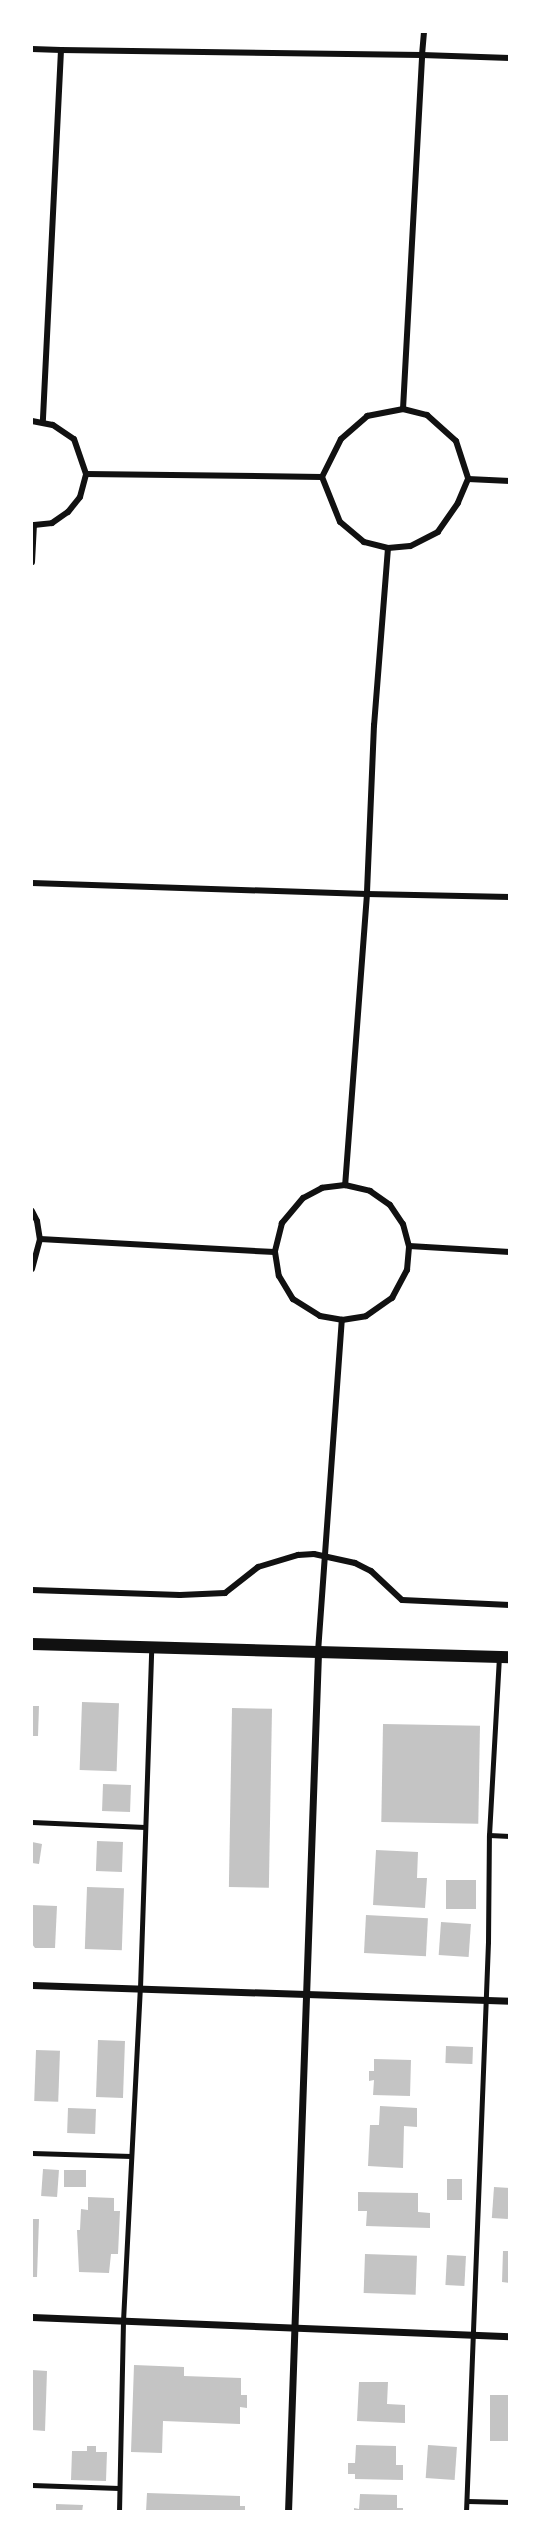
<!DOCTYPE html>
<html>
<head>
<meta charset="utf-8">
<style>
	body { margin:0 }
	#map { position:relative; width:541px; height:2543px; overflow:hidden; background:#fff; font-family:Figtree,sans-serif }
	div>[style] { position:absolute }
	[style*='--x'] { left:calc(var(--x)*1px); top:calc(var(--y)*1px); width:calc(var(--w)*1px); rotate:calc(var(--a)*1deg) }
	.building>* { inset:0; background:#c4c4c4; transform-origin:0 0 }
	.service>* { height:5px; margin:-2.5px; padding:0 2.5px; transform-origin:2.5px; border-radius:2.5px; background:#111 }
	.pedestrian>* { height:6px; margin:-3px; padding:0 3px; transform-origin:3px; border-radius:3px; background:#111 }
	.minor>* { height:7px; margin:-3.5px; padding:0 3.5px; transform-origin:3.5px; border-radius:3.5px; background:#111 }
	.tertiary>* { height:12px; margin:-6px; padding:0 6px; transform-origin:6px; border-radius:6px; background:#111 }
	span { translate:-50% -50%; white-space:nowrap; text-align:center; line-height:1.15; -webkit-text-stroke:5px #fff; paint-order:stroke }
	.frame { position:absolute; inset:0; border:33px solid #fff; pointer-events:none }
</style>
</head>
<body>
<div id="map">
	<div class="building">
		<div style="left:82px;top:1702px;width:37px;height:68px;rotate:2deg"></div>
		<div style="clip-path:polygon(32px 1706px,39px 1706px,38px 1736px,32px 1736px)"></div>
		<div style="left:232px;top:1708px;width:40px;height:179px;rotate:1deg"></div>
		<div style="left:383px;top:1724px;width:97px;height:98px;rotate:1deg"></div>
		<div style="left:103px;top:1784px;width:28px;height:27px;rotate:2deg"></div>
		<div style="left:97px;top:1841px;width:26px;height:30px;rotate:2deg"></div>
		<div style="clip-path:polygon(32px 1842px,42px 1844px,39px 1864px,32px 1863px)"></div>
		<div style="clip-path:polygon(376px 1850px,418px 1852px,417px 1878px,427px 1878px,425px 1908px,373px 1905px)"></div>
		<div style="left:446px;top:1880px;width:30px;height:29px"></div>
		<div style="left:87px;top:1887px;width:37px;height:62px;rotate:2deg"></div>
		<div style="clip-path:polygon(32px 1905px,57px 1906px,55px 1948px,35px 1948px,32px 1944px)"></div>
		<div style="left:366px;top:1915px;width:62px;height:38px;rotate:3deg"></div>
		<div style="left:441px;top:1922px;width:30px;height:33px;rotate:4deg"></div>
		<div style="left:98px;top:2040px;width:27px;height:57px;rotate:2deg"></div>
		<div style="left:446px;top:2046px;width:27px;height:17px;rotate:2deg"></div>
		<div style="left:36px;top:2050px;width:24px;height:51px;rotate:2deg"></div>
		<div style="clip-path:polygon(374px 2059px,411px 2060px,410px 2096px,373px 2095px,374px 2080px,369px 2081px,369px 2071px,374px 2071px)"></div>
		<div style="clip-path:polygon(380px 2106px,417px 2108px,417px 2127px,404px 2126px,403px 2168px,368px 2166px,370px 2125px,379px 2125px)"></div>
		<div style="left:68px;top:2108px;width:28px;height:25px;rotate:2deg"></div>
		<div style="left:43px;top:2169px;width:16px;height:27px;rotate:4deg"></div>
		<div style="left:64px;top:2170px;width:22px;height:17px"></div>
		<div style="left:447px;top:2179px;width:15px;height:21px"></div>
		<div style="left:494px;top:2187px;width:16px;height:31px;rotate:4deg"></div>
		<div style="clip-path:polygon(358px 2192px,418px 2193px,418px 2212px,430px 2213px,430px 2228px,366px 2226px,367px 2211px,358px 2211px)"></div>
		<div style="clip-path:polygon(88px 2197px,114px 2198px,114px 2211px,120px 2211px,118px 2254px,111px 2254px,109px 2273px,79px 2272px,77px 2230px,80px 2230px,81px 2209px,88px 2210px)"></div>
		<div style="clip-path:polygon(32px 2219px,39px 2219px,37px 2277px,32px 2277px)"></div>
		<div style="clip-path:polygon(503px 2251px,510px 2251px,510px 2283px,502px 2282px)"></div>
		<div style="left:365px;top:2254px;width:52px;height:39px;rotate:2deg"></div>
		<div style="left:447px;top:2255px;width:19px;height:30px;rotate:3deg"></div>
		<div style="clip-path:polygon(134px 2365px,184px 2367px,184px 2376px,241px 2378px,241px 2395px,247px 2395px,247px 2408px,240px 2407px,240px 2424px,163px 2421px,162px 2453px,131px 2452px)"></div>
		<div style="clip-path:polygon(32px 2370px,47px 2371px,45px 2431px,32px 2430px)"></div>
		<div style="clip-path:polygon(359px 2382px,388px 2382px,387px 2404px,405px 2405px,405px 2423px,357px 2421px)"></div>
		<div style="left:490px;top:2395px;width:20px;height:46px"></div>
		<div style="clip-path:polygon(356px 2445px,396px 2446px,396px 2465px,403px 2465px,403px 2480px,355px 2479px,355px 2474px,348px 2474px,348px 2463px,355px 2463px)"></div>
		<div style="left:428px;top:2445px;width:29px;height:33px;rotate:4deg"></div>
		<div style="clip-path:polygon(87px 2446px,96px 2446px,96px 2452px,107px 2452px,106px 2481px,71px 2480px,72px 2451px,87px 2451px)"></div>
		<div style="clip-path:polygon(147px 2493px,240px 2496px,240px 2506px,245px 2506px,245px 2512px,146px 2512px)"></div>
		<div style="clip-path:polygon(360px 2494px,397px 2495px,397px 2508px,403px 2508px,403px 2512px,354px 2512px,354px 2508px,359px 2509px)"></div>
		<div style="clip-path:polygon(56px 2504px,83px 2505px,82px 2512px,56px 2512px)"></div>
	</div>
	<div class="service">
		<div style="--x:32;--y:1822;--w:113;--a:2.5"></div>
		<div style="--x:489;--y:1835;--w:21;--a:3"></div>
		<div style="--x:32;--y:2153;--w:99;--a:1.7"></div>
		<div style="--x:32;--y:2485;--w:87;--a:2"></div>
		<div style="--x:467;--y:2501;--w:43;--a:1.3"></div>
		<div style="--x:119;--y:2512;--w:191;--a:-88.8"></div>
		<div style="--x:123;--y:2321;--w:333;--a:-87.1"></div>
		<div style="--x:140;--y:1988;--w:340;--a:-88.1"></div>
		<div style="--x:466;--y:2512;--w:570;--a:-87.79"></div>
		<div style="--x:488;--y:1942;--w:107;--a:-89.5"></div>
		<div style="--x:489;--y:1835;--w:179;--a:-86.8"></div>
	</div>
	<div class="pedestrian">
		<div style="--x:32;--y:49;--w:29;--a:2"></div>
		<div style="--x:61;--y:50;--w:372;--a:92.8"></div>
		<div style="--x:61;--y:50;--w:361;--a:0.8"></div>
		<div style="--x:422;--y:55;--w:23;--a:-85"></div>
		<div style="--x:403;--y:409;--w:355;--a:-86.9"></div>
		<div style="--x:422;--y:55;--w:88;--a:2"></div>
		<div style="--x:32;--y:421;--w:21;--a:11"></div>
		<div style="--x:53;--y:425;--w:25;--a:34"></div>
		<div style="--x:74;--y:439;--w:37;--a:71"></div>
		<div style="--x:468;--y:479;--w:26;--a:113"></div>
		<div style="--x:458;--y:503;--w:35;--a:125"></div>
		<div style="--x:438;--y:532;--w:31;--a:153"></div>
		<div style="--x:410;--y:546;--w:22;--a:175"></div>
		<div style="--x:388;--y:548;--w:25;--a:-166"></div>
		<div style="--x:364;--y:542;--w:31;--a:-140"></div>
		<div style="--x:340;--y:522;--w:48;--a:-111.8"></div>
		<div style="--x:322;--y:477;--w:42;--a:-63.4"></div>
		<div style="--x:341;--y:439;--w:35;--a:-41"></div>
		<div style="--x:367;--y:416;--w:37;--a:-11"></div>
		<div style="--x:403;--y:409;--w:25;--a:14"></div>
		<div style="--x:427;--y:415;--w:39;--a:42"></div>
		<div style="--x:456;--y:441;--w:40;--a:72"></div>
		<div style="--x:468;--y:479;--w:42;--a:2.7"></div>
		<div style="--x:388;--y:548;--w:178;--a:94.5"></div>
		<div style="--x:374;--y:725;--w:169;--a:92.4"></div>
		<div style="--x:367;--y:894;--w:143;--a:1.2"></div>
		<div style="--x:32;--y:562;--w:37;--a:-87"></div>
		<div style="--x:34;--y:525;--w:18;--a:-6"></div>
		<div style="--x:52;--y:523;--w:19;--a:-35"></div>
		<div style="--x:68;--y:512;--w:19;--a:-51"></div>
		<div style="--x:80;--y:497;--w:24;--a:-75"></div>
		<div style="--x:86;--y:474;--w:236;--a:0.7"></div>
		<div style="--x:32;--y:883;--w:335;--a:1.9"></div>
		<div style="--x:367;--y:894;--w:292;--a:94.3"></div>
		<div style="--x:345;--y:1185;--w:23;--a:173"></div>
		<div style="--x:322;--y:1188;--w:21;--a:152"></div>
		<div style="--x:303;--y:1198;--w:33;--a:130"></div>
		<div style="--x:282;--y:1223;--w:30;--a:104"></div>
		<div style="--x:345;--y:1185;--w:26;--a:13"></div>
		<div style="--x:370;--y:1191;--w:24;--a:35"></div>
		<div style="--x:390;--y:1205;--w:23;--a:56"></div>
		<div style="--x:403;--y:1224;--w:23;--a:75"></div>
		<div style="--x:32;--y:1211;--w:11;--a:63"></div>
		<div style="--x:37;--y:1221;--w:18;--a:81"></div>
		<div style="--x:32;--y:1269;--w:31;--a:-75"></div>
		<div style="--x:40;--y:1239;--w:235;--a:3.2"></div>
		<div style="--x:275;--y:1252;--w:24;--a:81"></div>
		<div style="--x:279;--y:1276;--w:27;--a:59"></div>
		<div style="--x:293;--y:1299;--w:32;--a:32"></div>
		<div style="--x:320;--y:1316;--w:22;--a:10"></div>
		<div style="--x:32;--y:1590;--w:148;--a:1.9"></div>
		<div style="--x:180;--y:1595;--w:45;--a:-2.5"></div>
		<div style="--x:225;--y:1593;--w:42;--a:-38.2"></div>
		<div style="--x:258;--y:1567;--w:42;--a:-16.7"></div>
		<div style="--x:298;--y:1555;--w:16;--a:-4"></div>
		<div style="--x:314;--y:1554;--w:42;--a:12.4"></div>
		<div style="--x:355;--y:1563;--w:18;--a:27"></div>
		<div style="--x:371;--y:1571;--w:42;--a:43.1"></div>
		<div style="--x:402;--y:1600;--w:108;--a:2.7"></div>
		<div style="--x:318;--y:1652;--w:333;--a:-85.9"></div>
		<div style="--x:342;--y:1320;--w:24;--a:-9"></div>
		<div style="--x:366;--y:1316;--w:32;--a:-35"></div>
		<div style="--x:392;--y:1298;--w:32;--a:-62"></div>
		<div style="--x:407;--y:1270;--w:24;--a:-85"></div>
		<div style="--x:409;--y:1246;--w:101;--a:3.4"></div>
	</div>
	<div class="minor">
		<div style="--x:32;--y:1985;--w:478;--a:1.9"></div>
		<div style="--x:32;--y:2317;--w:478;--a:2.3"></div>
		<div style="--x:288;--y:2512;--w:861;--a:-88"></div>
	</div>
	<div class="tertiary">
		<div style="--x:32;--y:1644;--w:478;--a:1.6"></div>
	</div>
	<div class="frame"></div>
</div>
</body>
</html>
